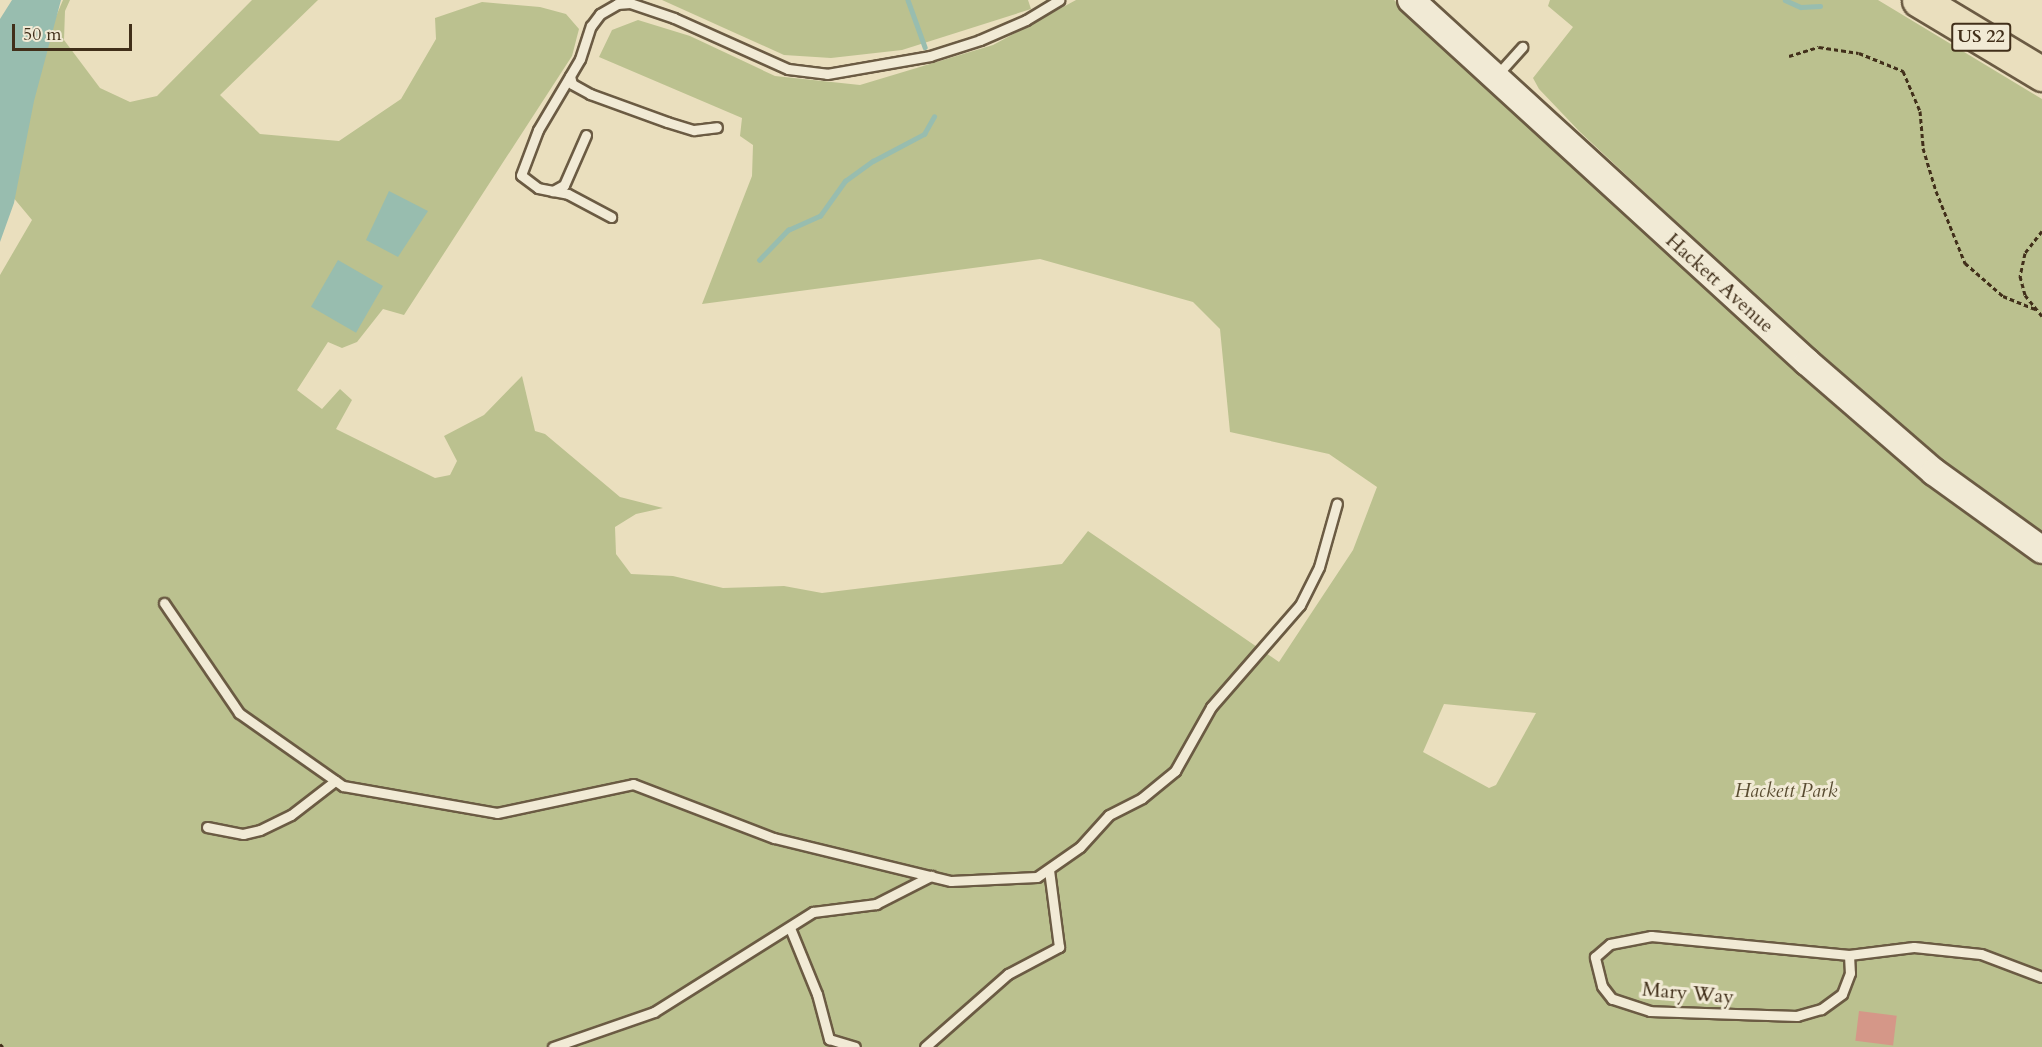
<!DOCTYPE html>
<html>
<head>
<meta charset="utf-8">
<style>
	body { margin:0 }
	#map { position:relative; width:2042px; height:1047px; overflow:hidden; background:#eadfbe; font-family:Cardo,serif }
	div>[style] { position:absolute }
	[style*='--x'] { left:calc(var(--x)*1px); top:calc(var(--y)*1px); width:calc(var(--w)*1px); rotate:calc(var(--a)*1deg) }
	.green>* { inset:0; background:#bbc18f }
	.water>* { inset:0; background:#98bdaf; transform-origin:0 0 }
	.stream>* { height:4.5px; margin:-2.25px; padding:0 2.25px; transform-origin:2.25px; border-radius:2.25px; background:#98bdaf }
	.building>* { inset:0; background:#d59788; transform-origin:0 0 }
	.path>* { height:3px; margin-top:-1.5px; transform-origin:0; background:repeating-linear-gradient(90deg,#412f1a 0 4.5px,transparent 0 7.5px) }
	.roads { filter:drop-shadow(2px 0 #6b5b43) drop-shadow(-2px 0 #6b5b43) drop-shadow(0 2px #6b5b43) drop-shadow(0 -2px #6b5b43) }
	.lane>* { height:9px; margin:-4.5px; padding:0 4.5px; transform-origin:4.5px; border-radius:4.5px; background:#f1ead5 }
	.secondary>* { height:26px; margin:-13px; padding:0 13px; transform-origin:13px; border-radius:13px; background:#f1ead5 }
	.highway>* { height:33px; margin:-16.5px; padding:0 16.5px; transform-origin:16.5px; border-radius:16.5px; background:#eadfbe }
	span { translate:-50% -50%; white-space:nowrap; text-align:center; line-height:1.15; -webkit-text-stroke:6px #f1ead5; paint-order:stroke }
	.shield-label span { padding:2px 4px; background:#f1ead5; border:2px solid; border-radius:4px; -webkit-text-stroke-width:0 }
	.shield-label { font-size:18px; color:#412f1a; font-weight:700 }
	.street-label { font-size:20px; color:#412f1a }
	.park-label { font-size:20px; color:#594c31; font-style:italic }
	.scale { position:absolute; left:12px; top:24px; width:120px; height:27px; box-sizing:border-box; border:3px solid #412f1a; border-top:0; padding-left:8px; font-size:18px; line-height:21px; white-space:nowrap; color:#412f1a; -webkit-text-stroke:4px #f1ead5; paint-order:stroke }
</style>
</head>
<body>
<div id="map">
	<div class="green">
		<div style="clip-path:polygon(evenodd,63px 0,70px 0,65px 11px,64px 40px,100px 88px,130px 102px,157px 96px,252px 0,318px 0,220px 95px,260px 134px,339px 141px,401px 99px,436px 39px,435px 18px,482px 2px,540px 7px,566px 14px,579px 29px,572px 56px,404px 315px,383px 309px,357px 342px,342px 348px,328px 342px,297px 390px,322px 409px,340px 389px,352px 400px,336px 429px,435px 478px,450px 475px,457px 461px,444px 436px,484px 415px,522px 376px,535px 431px,545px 434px,620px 497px,663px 508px,636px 514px,615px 527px,616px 554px,631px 574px,673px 576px,723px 588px,784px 586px,822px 593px,1062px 564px,1088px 531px,1279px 662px,1353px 550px,1377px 487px,1329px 454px,1230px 432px,1220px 329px,1193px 302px,1040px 259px,702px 304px,752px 176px,753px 145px,740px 136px,742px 118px,599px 57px,612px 30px,638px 20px,690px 36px,775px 76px,860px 85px,993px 45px,1076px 0,1394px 0,1802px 377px,1891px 450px,2042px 550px,2042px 1047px,0 1047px,0 275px,32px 220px,7px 190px,51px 28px,63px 0,1444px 704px,1536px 713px,1496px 785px,1489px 788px,1423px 752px,1444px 704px)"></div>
		<div style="clip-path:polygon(662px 0,1028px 0,1031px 9px,902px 50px,831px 58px,784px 55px)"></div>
		<div style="clip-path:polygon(1550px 0,1878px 0,2042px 99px,2042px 532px,1953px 468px,1813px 349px,1580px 132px,1539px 89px,1533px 78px,1573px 27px,1548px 6px)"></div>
	</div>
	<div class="water">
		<div style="clip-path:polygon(12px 0,61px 0,34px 101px,14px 203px,0 242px,0 19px)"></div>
		<div style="clip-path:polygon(389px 191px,428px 211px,398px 257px,366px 240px)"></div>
		<div style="left:338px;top:260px;width:52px;height:54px;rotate:30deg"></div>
	</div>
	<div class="stream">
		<div style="--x:908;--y:0;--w:50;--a:70.1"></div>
		<div style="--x:1785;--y:0;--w:17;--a:24"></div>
		<div style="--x:1801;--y:7;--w:19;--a:-3"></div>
		<div style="--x:759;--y:260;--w:42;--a:-46"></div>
		<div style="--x:788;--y:230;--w:35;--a:-24"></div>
		<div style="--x:820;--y:216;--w:43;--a:-54.5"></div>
		<div style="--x:845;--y:181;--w:34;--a:-36"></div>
		<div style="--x:873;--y:161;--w:58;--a:-27.9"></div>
		<div style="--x:924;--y:134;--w:20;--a:-60"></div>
	</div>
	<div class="building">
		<div style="left:1859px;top:1011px;width:38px;height:30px;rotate:7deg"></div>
	</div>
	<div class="path">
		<div style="--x:1789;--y:56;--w:31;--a:-17"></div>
		<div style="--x:1819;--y:47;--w:40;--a:8.5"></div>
		<div style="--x:1859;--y:53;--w:48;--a:22.2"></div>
		<div style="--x:1903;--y:71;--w:43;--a:67"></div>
		<div style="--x:1920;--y:111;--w:37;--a:85"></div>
		<div style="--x:1923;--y:148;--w:45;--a:73.2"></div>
		<div style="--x:1936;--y:191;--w:78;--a:68.1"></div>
		<div style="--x:1965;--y:263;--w:50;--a:41"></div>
		<div style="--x:2003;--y:296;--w:37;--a:22"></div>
		<div style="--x:2042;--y:231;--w:28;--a:128"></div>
		<div style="--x:2025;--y:253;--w:24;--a:102"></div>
		<div style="--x:2020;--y:276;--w:20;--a:75"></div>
		<div style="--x:2025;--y:295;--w:27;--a:51"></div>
		<div style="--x:0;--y:1044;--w:4;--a:45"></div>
	</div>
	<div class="roads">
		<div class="lane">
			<div style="--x:1497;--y:75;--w:38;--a:-48"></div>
			<div style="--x:570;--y:76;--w:8;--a:76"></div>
			<div style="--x:572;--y:84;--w:21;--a:29"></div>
			<div style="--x:590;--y:94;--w:82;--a:20"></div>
			<div style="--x:667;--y:122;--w:28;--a:17"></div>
			<div style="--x:694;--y:130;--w:23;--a:-7"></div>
			<div style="--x:586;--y:135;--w:55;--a:113.7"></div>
			<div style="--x:564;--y:185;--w:13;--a:151"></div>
			<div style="--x:553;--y:191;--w:15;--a:-169"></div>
			<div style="--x:538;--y:188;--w:21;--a:-143"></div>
			<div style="--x:521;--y:175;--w:48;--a:-69.3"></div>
			<div style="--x:538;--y:130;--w:82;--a:-59.4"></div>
			<div style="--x:580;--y:59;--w:35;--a:-72"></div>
			<div style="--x:591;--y:26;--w:15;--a:-53"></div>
			<div style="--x:600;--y:14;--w:20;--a:-30"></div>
			<div style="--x:617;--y:4;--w:13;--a:-4"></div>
			<div style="--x:630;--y:3;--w:46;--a:18.8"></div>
			<div style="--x:674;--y:18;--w:125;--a:24.1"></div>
			<div style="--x:788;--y:69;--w:39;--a:7"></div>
			<div style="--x:827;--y:74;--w:105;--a:-9.9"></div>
			<div style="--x:930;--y:56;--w:52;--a:-17.7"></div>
			<div style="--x:980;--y:40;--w:50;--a:-23.5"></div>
			<div style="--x:1026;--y:20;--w:39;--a:-31"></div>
			<div style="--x:553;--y:191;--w:15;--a:11"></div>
			<div style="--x:568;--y:194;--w:49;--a:28.1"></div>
			<div style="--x:164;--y:603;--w:133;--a:55.7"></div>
			<div style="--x:239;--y:713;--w:127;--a:35.1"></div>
			<div style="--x:343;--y:786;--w:156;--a:9.9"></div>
			<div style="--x:497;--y:813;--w:139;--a:-12"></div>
			<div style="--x:633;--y:784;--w:151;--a:21"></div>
			<div style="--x:774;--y:838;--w:182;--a:13.7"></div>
			<div style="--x:951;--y:881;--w:86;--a:-2.7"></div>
			<div style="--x:1037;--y:877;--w:52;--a:-34.9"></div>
			<div style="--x:1080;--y:847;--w:43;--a:-47.8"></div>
			<div style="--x:1109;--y:815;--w:37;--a:-27"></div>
			<div style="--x:1142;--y:798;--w:43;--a:-39.3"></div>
			<div style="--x:1175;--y:771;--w:73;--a:-60.6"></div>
			<div style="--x:1211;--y:707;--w:135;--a:-48.9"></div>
			<div style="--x:1300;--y:605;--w:42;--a:-63.4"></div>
			<div style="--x:1319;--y:567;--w:66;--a:-74.3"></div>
			<div style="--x:207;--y:827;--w:37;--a:11"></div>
			<div style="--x:243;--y:834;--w:17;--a:-13"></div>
			<div style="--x:260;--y:830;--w:34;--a:-26"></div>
			<div style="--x:291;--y:815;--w:56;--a:-37.7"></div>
			<div style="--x:790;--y:928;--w:71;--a:67.8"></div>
			<div style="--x:817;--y:994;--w:47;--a:75.1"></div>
			<div style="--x:829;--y:1039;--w:27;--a:17"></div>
			<div style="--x:1651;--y:936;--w:199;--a:5.5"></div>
			<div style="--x:1849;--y:955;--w:18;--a:87"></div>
			<div style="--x:1850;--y:973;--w:22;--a:111"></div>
			<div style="--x:1842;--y:994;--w:26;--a:144"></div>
			<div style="--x:1821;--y:1009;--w:25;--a:164"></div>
			<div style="--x:1797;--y:1016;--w:147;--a:-178.1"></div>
			<div style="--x:1650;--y:1011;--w:40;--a:-162"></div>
			<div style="--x:1612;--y:999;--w:16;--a:-128"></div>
			<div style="--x:1602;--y:986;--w:30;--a:-104"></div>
			<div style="--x:1595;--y:957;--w:20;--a:-41"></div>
			<div style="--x:1610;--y:944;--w:42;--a:-11"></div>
			<div style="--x:1849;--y:955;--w:65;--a:-7"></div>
			<div style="--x:1914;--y:947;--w:67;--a:6"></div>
			<div style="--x:1981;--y:954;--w:65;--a:20.7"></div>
			<div style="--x:553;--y:1047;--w:107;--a:-19.1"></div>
			<div style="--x:654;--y:1012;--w:188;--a:-32.2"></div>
			<div style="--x:813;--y:912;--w:64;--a:-7.2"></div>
			<div style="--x:876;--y:904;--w:62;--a:-27"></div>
			<div style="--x:925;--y:1047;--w:111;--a:-41.3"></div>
			<div style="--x:1008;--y:974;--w:58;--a:-27.9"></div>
			<div style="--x:1059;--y:947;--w:78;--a:-97.4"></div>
		</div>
		<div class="secondary">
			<div style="--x:1411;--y:0;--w:537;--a:42.43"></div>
			<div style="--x:1807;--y:362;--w:168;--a:40.9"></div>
			<div style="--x:1934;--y:472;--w:133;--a:35.8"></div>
		</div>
		<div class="highway">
			<div style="--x:1919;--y:0;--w:144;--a:31"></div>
		</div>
	</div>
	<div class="shield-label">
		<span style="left:1981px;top:37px">US 22</span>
	</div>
	<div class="street-label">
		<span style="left:1720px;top:283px;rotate:42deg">Hackett Avenue</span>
		<span style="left:1688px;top:993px;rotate:5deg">Mary Way</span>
	</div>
	<div class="park-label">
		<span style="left:1786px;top:790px">Hackett Park</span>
	</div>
	<div class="scale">50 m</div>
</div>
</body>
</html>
